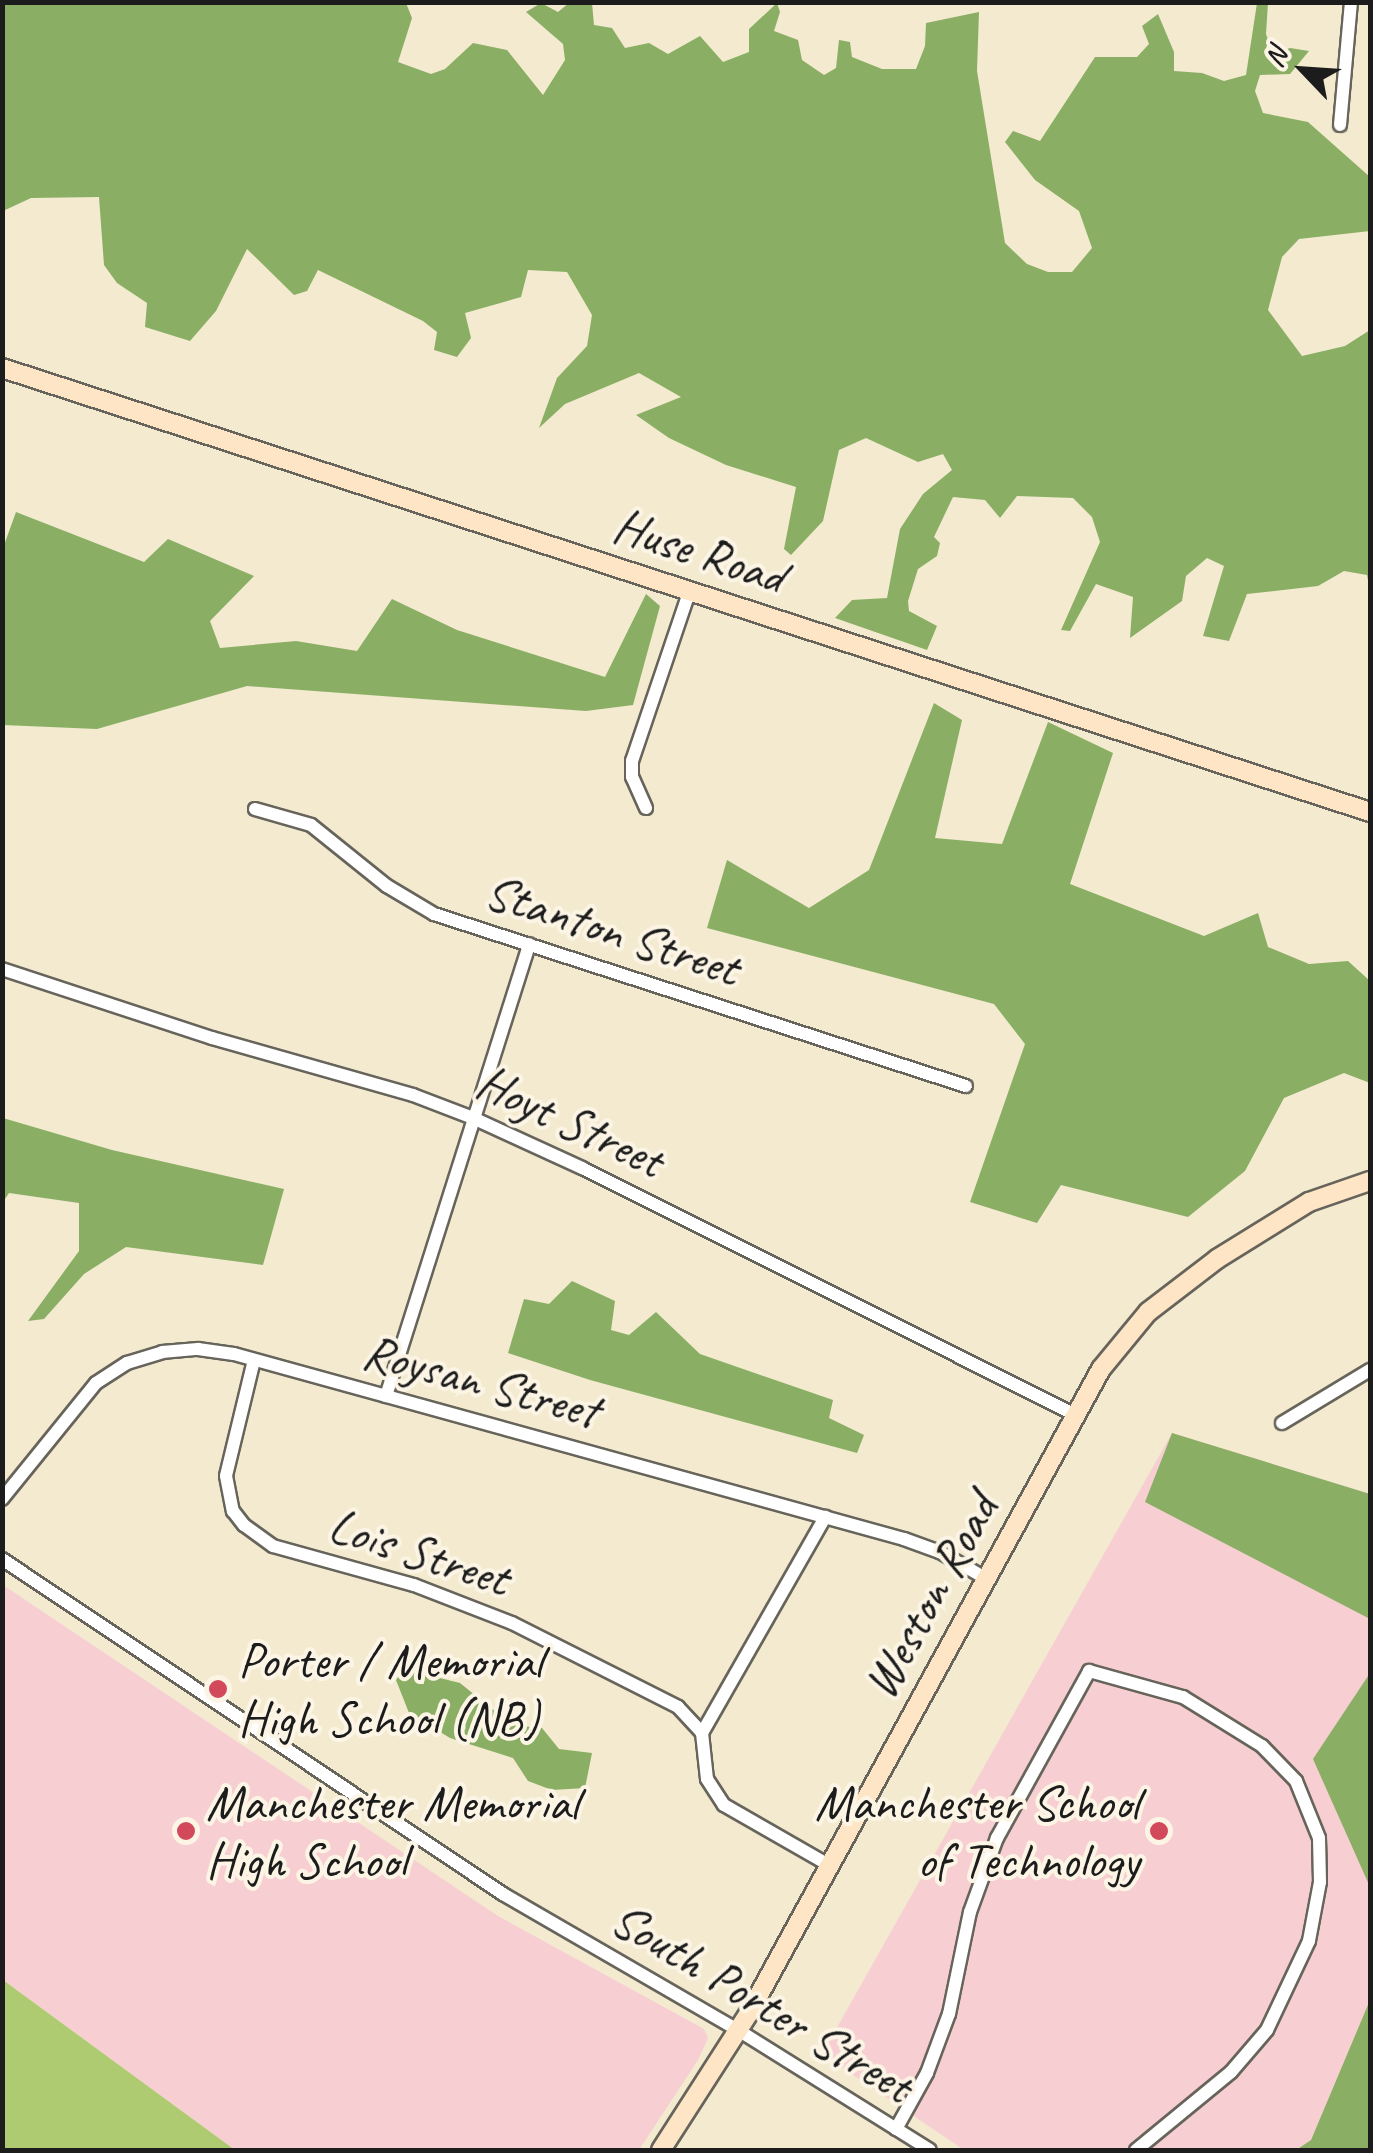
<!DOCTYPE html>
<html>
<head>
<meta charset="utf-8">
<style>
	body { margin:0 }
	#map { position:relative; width:1373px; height:2153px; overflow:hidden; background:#f3ead0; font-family:Caveat,sans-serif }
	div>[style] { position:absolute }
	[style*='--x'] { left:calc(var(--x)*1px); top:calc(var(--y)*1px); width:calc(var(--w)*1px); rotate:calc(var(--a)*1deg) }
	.built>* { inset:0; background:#f7cfd2 }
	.green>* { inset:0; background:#aecb72 }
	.forest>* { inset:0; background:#8aaf64 }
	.roads { filter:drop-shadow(2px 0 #67645b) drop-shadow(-2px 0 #67645b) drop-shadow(0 2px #67645b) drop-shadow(0 -2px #67645b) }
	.street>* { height:12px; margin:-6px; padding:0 6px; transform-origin:6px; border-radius:6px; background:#fff }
	.secondary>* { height:18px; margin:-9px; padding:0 9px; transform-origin:9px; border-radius:9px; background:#fde5c5 }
	.dots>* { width:28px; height:28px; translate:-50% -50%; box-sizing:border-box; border:5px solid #fcf5e5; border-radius:50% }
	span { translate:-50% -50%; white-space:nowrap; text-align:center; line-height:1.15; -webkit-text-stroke:8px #fcf5e5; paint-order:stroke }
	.street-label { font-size:50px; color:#1c1c1c }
	.poi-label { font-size:50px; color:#1c1c1c }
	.left { translate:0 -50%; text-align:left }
	.right { translate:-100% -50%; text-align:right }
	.frame { position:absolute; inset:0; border:5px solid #1c1c1c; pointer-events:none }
	.north { position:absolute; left:1253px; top:20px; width:100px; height:100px; -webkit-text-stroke:8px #fcf5e5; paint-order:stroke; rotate:295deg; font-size:28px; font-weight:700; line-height:40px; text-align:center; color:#1c1c1c }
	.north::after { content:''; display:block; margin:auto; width:35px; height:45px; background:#1c1c1c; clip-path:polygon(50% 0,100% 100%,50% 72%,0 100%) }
</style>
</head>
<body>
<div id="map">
	<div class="built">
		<div style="clip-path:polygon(1172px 1433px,1370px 1494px,1370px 2000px,1311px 2140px,1296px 2150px,964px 2150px,822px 2054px)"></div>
		<div style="clip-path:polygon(3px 1585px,498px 1916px,704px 2029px,708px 2038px,698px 2060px,639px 2150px,235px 2150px,3px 1980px)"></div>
	</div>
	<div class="green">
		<div style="clip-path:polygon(3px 1980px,235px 2150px,3px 2150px)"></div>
	</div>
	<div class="forest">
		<div style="clip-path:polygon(2px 3px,406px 3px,412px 18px,398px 62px,431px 74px,445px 69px,473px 43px,507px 50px,543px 95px,565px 60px,563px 44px,526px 12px,541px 3px,558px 12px,569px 3px,592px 3px,594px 25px,612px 28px,625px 48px,649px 43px,668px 54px,700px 36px,723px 62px,749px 52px,749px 29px,777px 3px,780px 12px,774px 31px,798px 40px,802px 60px,824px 75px,836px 68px,839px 40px,850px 42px,852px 57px,882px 69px,916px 69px,925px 46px,926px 23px,979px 12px,977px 71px,1005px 243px,1027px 264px,1048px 272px,1072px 272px,1092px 248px,1079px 211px,1035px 180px,1005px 142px,1013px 131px,1040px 141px,1095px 57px,1137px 57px,1149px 44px,1142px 26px,1158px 14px,1174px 52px,1174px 71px,1202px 73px,1224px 81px,1246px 75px,1257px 3px,1268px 3px,1266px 34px,1273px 54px,1290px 48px,1309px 51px,1290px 74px,1260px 75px,1255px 91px,1263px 113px,1308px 122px,1370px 177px,1370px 231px,1299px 239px,1282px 257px,1268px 310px,1302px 356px,1345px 346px,1370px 330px,1370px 591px,1367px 575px,1344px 571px,1318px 586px,1247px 594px,1229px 641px,1203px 636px,1224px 566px,1207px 558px,1186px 576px,1182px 601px,1130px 638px,1133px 597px,1096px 584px,1070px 631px,1061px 630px,1100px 542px,1092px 517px,1073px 498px,1017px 496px,1000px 518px,985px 500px,953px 497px,934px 537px,940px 543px,937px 556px,918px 569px,908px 601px,909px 611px,937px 626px,927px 650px,835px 618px,852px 600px,887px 598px,900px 529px,923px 494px,952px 470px,943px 454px,918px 462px,866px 438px,839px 450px,823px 521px,791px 555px,784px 549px,796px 487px,726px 465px,669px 438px,636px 415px,681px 397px,639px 373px,565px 404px,539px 428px,557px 378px,587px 346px,592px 315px,567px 272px,528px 270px,521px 297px,465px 313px,471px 338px,457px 357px,434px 350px,437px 332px,423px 321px,318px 270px,307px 291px,294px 295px,247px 249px,216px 311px,190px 341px,145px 327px,147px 303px,117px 283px,104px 265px,99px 197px,31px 198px,3px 211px)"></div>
		<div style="clip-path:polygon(16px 512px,144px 562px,168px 539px,254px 576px,210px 621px,220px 648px,296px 641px,357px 651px,392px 599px,457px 630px,605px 677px,646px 594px,660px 606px,633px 705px,586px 711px,247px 686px,97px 729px,3px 725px,3px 548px)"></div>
		<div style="clip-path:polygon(934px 703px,962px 720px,935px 838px,1002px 844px,1048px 722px,1113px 753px,1070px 884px,1204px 936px,1258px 913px,1268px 947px,1309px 964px,1348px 961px,1370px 981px,1370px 1083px,1344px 1073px,1284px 1098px,1245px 1171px,1188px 1217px,1061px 1185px,1037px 1223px,970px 1202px,1025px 1044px,994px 1004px,707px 928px,727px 860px,809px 908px,869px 870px)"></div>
		<div style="clip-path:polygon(3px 1118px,112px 1150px,284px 1189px,263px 1265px,126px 1247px,84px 1274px,44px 1319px,28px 1321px,79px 1251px,79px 1203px,9px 1193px,3px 1202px)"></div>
		<div style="clip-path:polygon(572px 1281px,615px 1301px,611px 1330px,629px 1335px,656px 1312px,700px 1354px,833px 1400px,829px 1418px,864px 1435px,857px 1453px,590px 1380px,508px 1353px,524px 1299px,549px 1304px)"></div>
		<div style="clip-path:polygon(1172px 1433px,1370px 1494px,1370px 1619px,1145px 1502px)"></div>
		<div style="clip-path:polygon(404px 1669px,460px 1683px,512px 1725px,542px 1728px,559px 1749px,592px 1753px,585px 1788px,552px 1790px,528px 1781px,513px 1758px,450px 1738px,409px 1713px,396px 1680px)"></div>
		<div style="clip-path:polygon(1370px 1673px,1370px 1887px,1313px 1759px)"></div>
		<div style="clip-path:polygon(1370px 2000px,1370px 2150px,1296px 2150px,1311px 2140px)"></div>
	</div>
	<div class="roads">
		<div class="street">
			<div style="--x:1340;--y:125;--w:123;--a:-84.9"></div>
			<div style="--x:646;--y:808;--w:34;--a:-114"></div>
			<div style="--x:632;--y:777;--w:16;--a:-90"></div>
			<div style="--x:632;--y:761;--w:181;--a:-71.3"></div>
			<div style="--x:255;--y:809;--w:58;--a:15.9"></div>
			<div style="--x:311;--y:825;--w:97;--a:38.8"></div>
			<div style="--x:387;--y:886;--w:55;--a:30.8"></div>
			<div style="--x:434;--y:914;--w:559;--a:17.92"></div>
			<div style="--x:2;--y:969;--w:221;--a:18.2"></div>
			<div style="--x:212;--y:1038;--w:209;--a:15.8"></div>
			<div style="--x:413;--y:1095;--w:64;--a:21"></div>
			<div style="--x:473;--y:1118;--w:120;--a:24.6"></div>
			<div style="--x:582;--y:1168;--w:552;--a:26.57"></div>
			<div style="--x:254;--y:1360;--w:119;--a:103.6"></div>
			<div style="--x:226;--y:1476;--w:36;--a:79"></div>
			<div style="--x:233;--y:1511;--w:18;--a:52"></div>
			<div style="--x:244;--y:1525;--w:36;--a:36"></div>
			<div style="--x:273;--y:1546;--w:146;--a:15.5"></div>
			<div style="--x:414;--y:1585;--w:105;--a:21.2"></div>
			<div style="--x:512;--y:1623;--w:186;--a:26.8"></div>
			<div style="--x:678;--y:1707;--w:35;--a:47"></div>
			<div style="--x:702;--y:1733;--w:46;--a:83.8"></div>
			<div style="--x:707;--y:1779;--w:31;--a:57"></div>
			<div style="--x:724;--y:1805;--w:119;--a:29.8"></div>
			<div style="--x:386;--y:1396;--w:474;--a:-72.4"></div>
			<div style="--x:1282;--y:1423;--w:103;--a:-31.1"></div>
			<div style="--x:2;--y:1499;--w:149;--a:-51"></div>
			<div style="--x:96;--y:1383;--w:37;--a:-33"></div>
			<div style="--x:127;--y:1363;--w:37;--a:-17"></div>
			<div style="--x:162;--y:1352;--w:36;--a:-5"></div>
			<div style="--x:198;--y:1349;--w:36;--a:8"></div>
			<div style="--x:234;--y:1354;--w:695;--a:15.44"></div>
			<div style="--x:904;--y:1539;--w:38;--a:20"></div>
			<div style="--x:940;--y:1552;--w:52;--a:30"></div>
			<div style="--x:2;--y:1559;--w:603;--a:33.77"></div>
			<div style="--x:503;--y:1894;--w:272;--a:30.1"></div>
			<div style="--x:738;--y:2030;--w:226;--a:32"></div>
			<div style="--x:702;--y:1733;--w:249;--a:-60.3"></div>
			<div style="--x:896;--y:2129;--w:64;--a:-61"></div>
			<div style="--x:927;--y:2073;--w:63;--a:-69.6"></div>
			<div style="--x:949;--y:2014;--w:104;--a:-78.4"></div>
			<div style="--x:970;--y:1912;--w:79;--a:-70"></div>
			<div style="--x:997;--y:1838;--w:191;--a:-61.1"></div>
			<div style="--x:1089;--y:1671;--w:98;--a:15.5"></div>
			<div style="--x:1183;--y:1697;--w:93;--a:31.8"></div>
			<div style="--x:1262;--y:1746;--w:49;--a:45.8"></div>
			<div style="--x:1296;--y:1781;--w:61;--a:68"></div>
			<div style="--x:1319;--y:1838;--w:44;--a:88.7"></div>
			<div style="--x:1320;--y:1882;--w:60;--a:100.6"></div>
			<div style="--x:1309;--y:1941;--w:98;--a:115.3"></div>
			<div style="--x:1267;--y:2030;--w:55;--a:130.6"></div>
			<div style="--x:1231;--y:2072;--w:123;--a:140.6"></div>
		</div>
		<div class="secondary">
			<div style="--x:2;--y:368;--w:1438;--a:17.98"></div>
			<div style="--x:661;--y:2150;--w:163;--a:-57.3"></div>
			<div style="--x:749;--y:2013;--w:734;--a:-61.34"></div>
			<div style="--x:1101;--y:1369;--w:74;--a:-50.5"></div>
			<div style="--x:1148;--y:1312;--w:87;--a:-37.5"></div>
			<div style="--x:1217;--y:1259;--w:108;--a:-31.8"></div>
			<div style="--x:1309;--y:1202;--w:65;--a:-19"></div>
		</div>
	</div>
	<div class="dots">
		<div style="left:218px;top:1689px;background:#d1495b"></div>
		<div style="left:186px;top:1831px;background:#d1495b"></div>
		<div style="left:1159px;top:1831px;background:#d1495b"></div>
	</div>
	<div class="street-label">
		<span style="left:699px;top:551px;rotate:18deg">Huse Road</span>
		<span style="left:612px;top:930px;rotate:18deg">Stanton Street</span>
		<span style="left:570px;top:1121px;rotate:25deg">Hoyt Street</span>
		<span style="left:481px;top:1381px;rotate:15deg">Roysan Street</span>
		<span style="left:419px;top:1552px;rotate:18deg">Lois Street</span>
		<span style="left:930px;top:1596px;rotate:-61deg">Weston Road</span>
		<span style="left:762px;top:2002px;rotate:31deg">South Porter Street</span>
	</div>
	<div class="poi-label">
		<span class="left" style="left:238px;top:1689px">Porter / Memorial<br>High School (NB)</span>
		<span class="left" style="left:206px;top:1831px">Manchester Memorial<br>High School</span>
		<span class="right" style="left:1139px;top:1831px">Manchester School<br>of Technology</span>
	</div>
	<div class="frame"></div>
	<div class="north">N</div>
</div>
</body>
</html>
